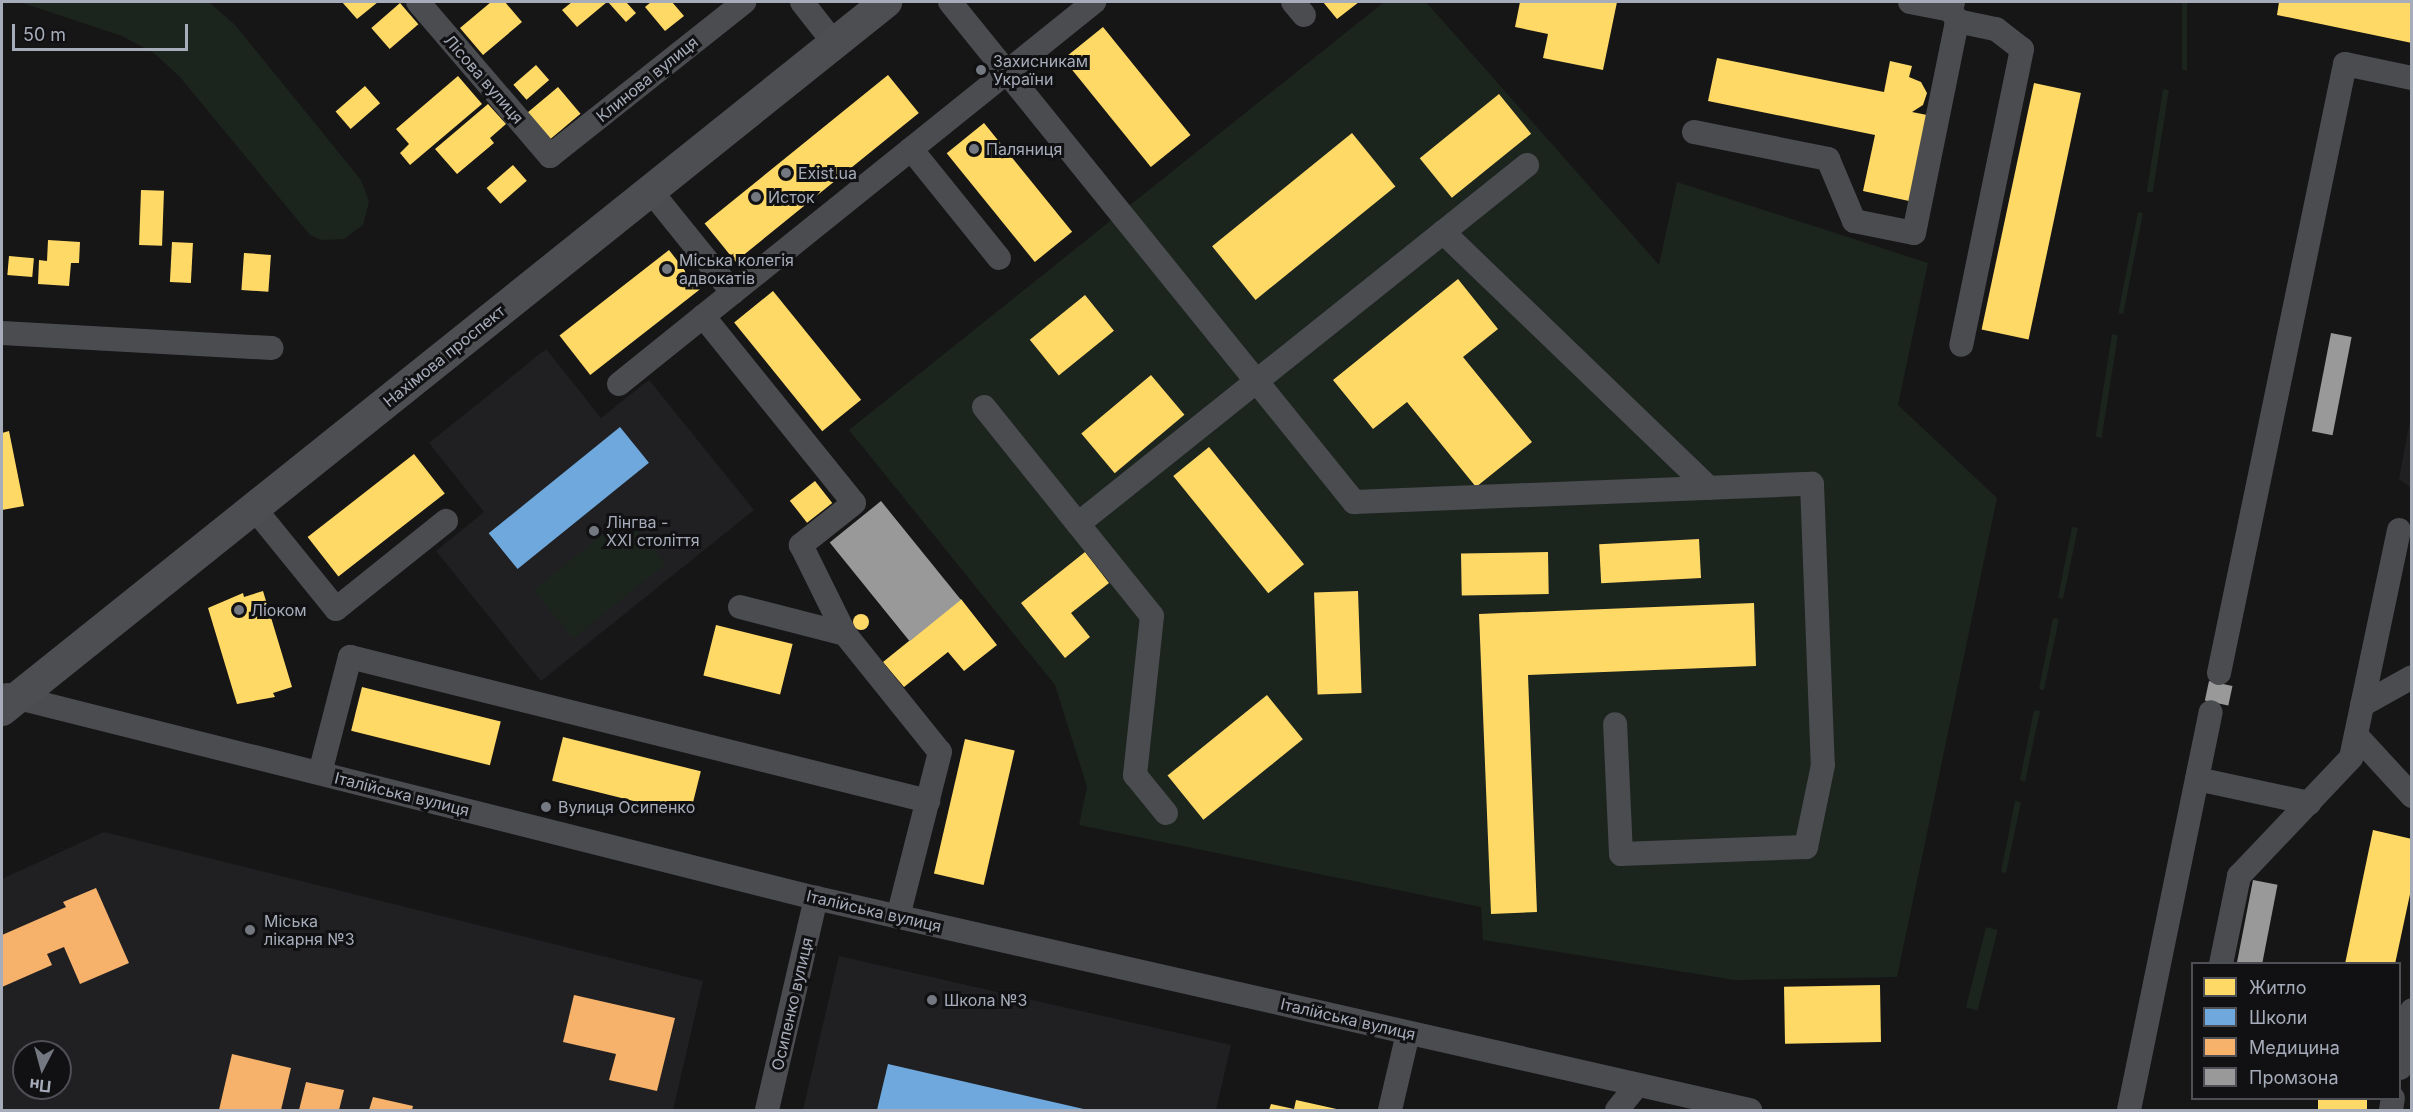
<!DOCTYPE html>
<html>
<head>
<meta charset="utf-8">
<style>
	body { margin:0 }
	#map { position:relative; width:2413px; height:1112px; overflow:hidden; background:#161617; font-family:Inter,sans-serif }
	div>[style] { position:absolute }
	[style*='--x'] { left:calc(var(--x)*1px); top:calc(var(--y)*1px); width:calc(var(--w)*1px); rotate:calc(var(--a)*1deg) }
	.built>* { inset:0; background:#202023 }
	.green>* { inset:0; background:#1c241e; transform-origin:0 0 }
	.homes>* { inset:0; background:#ffd966; transform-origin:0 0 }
	.round { border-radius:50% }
	.schools>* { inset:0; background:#6fa8dc; transform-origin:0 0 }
	.health>* { inset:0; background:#f6b26b }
	.industry>* { inset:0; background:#999; transform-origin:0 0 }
	.minor>* { height:24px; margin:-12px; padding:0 12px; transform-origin:12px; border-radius:12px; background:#4a4c50 }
	.major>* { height:32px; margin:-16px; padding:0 16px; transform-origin:16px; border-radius:16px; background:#4d4e51 }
	.dots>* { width:16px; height:16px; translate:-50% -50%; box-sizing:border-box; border:3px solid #111113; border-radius:50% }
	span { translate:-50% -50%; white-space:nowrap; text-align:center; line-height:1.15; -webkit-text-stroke:6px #111113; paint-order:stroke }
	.poi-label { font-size:16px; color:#a6acb9 }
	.left { translate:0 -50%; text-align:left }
	.street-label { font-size:16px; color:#a6acb9 }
	.frame { position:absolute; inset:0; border:3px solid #a6acb9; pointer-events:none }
	.legend { position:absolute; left:2191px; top:962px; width:210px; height:138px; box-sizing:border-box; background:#111113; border:2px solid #4d4f55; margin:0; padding:8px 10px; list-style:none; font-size:18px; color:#a6acb9 }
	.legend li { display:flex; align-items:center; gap:12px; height:30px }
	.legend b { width:30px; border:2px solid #4d4f55 }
	.north { position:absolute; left:12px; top:1040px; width:60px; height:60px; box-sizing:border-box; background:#111113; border:2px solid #4d4f55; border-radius:50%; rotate:186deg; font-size:16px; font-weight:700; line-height:24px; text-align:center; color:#a6acb9 }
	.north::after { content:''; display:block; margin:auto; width:21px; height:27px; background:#747880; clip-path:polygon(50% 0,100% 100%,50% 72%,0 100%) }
	.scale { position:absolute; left:12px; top:24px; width:176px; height:27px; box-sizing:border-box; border:3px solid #a6acb9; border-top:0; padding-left:8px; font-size:18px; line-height:21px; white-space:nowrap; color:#a6acb9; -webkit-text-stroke:4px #111113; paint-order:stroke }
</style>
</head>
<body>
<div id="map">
	<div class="built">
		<div style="clip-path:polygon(546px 349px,601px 418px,649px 380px,754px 510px,541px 681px,436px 551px,484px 512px,429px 443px)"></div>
		<div style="clip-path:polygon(2411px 415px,2412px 488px,2411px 488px,2399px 479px)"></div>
		<div style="clip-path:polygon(evenodd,104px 832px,703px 981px,673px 1110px,2px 1110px,2px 879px,104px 832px,24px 1052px,60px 1052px,60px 1088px,24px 1088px,24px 1052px)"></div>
		<div style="clip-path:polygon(839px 956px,1231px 1045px,1216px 1110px,803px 1110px)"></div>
	</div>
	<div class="green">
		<div style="clip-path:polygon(20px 2px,209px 2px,235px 25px,361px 180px,369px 202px,363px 225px,344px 239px,321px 240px,310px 235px,180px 77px,154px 53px,122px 36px)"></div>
		<div style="clip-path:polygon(1384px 2px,1426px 2px,1659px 265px,1677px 182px,1928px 263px,1898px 405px,1997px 498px,1897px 977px,1735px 980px,1483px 940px,1481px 907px,1079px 825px,1087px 787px,1055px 685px,849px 430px)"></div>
		<div style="left:2182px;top:2px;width:5px;height:68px"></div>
		<div style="left:2163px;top:89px;width:6px;height:104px;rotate:9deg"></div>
		<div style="left:2138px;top:212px;width:5px;height:103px;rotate:11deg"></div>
		<div style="left:2112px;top:334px;width:6px;height:104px;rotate:9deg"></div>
		<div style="left:626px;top:515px;width:63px;height:119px;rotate:51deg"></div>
		<div style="clip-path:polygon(2072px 527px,2078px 528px,2063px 599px,2058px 598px)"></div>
		<div style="clip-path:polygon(2053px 618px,2059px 619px,2044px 690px,2039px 689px)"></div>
		<div style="clip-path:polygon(2034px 710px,2040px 711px,2025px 782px,2020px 780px)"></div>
		<div style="clip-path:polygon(2015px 801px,2021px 802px,2006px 873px,2001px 872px)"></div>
		<div style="left:1986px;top:927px;width:12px;height:83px;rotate:14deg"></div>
	</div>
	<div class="homes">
		<div style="clip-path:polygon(342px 2px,378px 2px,357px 19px)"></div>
		<div style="clip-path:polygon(491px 2px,505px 2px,522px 22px,483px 55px,460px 28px)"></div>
		<div style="clip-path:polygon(572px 2px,607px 2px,577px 27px,562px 10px)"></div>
		<div style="clip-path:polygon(608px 2px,626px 2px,636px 13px,626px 22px)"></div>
		<div style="clip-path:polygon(651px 2px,672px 2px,684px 16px,665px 31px,645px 7px)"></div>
		<div style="clip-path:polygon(1323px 2px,1359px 2px,1337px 19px)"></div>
		<div style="clip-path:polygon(1520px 2px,1617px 2px,1603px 70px,1543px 58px,1548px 34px,1515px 27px)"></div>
		<div style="clip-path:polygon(2279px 2px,2412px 2px,2412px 43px,2277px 15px)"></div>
		<div style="left:400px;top:3px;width:28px;height:38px;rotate:49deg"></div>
		<div style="left:1103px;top:27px;width:139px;height:51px;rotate:51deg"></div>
		<div style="clip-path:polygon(1717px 58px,1884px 92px,1890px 61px,1912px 66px,1909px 77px,1921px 82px,1927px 93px,1923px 105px,1912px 112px,1927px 115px,1909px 201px,1863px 191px,1875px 135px,1708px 101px)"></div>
		<div style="left:536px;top:65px;width:20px;height:30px;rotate:49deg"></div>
		<div style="left:888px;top:75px;width:49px;height:236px;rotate:51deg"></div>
		<div style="clip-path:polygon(458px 76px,482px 104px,410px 165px,400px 153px,409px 144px,396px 129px)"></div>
		<div style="left:2034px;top:83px;width:48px;height:252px;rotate:12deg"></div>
		<div style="left:365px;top:86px;width:23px;height:39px;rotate:49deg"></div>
		<div style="left:558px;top:87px;width:35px;height:40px;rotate:50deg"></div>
		<div style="left:1499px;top:94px;width:51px;height:102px;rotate:51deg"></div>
		<div style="clip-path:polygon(488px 104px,506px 124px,490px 138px,494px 143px,457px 174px,435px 149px)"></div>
		<div style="left:984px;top:123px;width:140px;height:48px;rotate:51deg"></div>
		<div style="left:1352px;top:133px;width:69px;height:180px;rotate:51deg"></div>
		<div style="left:513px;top:165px;width:21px;height:35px;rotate:49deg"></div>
		<div style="left:141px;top:190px;width:23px;height:55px;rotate:2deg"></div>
		<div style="clip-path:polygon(48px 240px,80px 242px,79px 263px,71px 263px,69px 286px,38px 284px,39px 260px,47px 261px)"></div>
		<div style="left:172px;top:242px;width:21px;height:40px;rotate:3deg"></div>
		<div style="left:669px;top:250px;width:50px;height:139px;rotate:52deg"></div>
		<div style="left:244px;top:253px;width:27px;height:37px;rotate:4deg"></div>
		<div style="left:9px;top:256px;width:25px;height:19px;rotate:5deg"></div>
		<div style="clip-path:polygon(1458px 279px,1498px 329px,1463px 357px,1532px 442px,1476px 487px,1407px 402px,1373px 429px,1333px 380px)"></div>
		<div style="left:773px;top:291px;width:140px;height:50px;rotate:51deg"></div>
		<div style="left:1085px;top:295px;width:46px;height:71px;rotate:51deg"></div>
		<div style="left:1151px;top:375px;width:52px;height:91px;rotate:50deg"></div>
		<div style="clip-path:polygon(9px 431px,24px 506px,2px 510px,2px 433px)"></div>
		<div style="left:1209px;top:447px;width:151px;height:46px;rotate:51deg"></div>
		<div style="left:414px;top:454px;width:50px;height:135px;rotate:52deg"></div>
		<div style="left:815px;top:481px;width:28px;height:32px;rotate:52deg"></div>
		<div style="left:1699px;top:539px;width:39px;height:100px;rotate:87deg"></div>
		<div style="clip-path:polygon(1085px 552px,1109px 583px,1071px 613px,1090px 637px,1065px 658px,1021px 603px)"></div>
		<div style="left:1548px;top:552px;width:42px;height:87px;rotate:89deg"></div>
		<div style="clip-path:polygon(263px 591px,292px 687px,273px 693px,275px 697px,237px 704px,208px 608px,243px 593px,244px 597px)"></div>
		<div style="left:1358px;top:591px;width:102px;height:44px;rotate:88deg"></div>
		<div style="clip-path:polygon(961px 599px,997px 645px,964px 671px,948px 652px,904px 687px,883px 662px)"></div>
		<div style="clip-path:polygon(1754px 603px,1756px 666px,1528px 675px,1537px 912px,1491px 914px,1479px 614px)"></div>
		<div class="round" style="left:853px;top:614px;width:16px;height:16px"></div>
		<div style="left:716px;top:625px;width:79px;height:52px;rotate:14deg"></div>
		<div style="left:362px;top:687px;width:143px;height:45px;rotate:14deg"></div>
		<div style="left:1267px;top:695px;width:57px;height:128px;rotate:51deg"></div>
		<div style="left:563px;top:737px;width:142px;height:45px;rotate:14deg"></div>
		<div style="left:965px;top:739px;width:51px;height:138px;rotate:13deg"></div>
		<div style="clip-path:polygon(2373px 830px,2412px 839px,2412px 885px,2395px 964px,2345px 964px)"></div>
		<div style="left:1880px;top:985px;width:57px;height:96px;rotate:89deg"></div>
		<div style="left:2318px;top:1098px;width:49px;height:12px"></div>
		<div style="clip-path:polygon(1296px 1100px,1341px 1110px,1269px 1110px,1271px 1104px,1294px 1109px)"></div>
	</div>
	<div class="schools">
		<div style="left:620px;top:427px;width:46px;height:169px;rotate:51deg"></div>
		<div style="clip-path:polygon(888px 1064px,1088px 1110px,877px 1110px)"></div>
	</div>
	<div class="health">
		<div style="clip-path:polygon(96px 888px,129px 963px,80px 984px,64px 947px,47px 954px,52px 965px,2px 987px,2px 935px,66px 907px,63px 902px)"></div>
		<div style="clip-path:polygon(574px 995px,675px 1018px,657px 1091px,609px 1080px,616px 1054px,563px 1042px)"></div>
		<div style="clip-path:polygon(232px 1054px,291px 1068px,281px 1110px,219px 1110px)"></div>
		<div style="clip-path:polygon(306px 1082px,344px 1090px,339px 1110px,299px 1110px)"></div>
		<div style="clip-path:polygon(373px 1097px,413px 1106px,412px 1110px,369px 1110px)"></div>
	</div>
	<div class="industry">
		<div style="left:2331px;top:333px;width:21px;height:100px;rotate:11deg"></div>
		<div style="left:881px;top:501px;width:127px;height:66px;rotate:51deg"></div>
		<div style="left:2209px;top:681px;width:24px;height:20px;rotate:12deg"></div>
		<div style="left:2253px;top:880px;width:25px;height:86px;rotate:11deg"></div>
	</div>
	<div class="minor">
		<div style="--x:418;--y:2;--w:203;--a:49.4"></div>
		<div style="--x:550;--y:156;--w:248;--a:-38.4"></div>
		<div style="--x:802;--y:2;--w:52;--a:52"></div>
		<div style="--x:950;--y:2;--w:643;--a:51.06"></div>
		<div style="--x:1354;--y:502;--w:458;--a:-2.3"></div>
		<div style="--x:1812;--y:484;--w:281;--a:87.8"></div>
		<div style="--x:1823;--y:765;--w:84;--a:101.7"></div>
		<div style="--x:1806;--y:847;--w:185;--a:177.8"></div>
		<div style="--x:1621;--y:854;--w:130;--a:-92.6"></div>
		<div style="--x:1293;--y:2;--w:17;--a:50"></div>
		<div style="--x:1910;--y:2;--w:42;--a:11"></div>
		<div style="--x:1953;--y:2;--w:8;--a:104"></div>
		<div style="--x:1951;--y:10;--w:13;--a:61"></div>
		<div style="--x:1957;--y:21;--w:40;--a:12"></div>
		<div style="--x:1996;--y:29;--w:33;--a:38"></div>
		<div style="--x:2022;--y:49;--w:302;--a:101.6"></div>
		<div style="--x:1694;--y:132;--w:137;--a:11.4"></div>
		<div style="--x:1828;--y:159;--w:67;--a:67.2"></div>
		<div style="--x:1854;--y:221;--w:61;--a:11.3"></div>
		<div style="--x:1914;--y:233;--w:216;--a:-78.5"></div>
		<div style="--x:911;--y:149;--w:140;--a:51.1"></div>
		<div style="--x:650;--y:190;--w:132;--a:51.1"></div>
		<div style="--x:1443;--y:232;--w:369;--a:43.9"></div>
		<div style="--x:703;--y:316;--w:240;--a:51.1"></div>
		<div style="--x:854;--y:503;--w:68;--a:141.6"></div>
		<div style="--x:801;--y:545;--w:99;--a:63.7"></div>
		<div style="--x:845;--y:634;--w:151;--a:51.2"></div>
		<div style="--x:940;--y:752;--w:170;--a:104.3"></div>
		<div style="--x:2;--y:333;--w:270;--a:3.2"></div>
		<div style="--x:619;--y:384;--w:610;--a:-38.81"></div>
		<div style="--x:984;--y:407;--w:268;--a:51.2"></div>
		<div style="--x:1152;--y:616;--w:160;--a:96.1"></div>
		<div style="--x:1135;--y:775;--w:49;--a:50.8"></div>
		<div style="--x:254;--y:508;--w:130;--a:50.9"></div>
		<div style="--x:336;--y:609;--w:141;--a:-38.7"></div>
		<div style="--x:1078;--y:524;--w:575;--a:-38.64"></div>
		<div style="--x:740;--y:607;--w:108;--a:14.4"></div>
		<div style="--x:2219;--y:673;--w:622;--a:-78.31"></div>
		<div style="--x:2345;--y:64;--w:68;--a:11.8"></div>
		<div style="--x:7;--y:695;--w:834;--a:14.09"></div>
		<div style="--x:816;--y:898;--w:958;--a:12.79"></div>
		<div style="--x:2362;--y:705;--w:57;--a:-29.2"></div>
		<div style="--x:2356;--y:735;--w:83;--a:47.4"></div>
		<div style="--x:320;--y:773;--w:120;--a:-75.5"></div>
		<div style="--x:350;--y:657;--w:596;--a:13.99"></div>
		<div style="--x:2197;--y:779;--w:115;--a:12.1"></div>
		<div style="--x:2221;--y:964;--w:90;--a:-78.4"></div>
		<div style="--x:2239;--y:876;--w:163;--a:-46.5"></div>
		<div style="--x:2351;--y:758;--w:233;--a:-78.1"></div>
		<div style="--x:2400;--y:1068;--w:59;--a:-78.3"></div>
		<div style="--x:767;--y:1110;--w:218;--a:-77"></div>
		<div style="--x:1390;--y:1110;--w:79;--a:-76.8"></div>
		<div style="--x:1617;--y:1110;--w:32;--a:-51"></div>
		<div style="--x:2129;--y:1110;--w:406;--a:-78.4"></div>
		<div style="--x:2391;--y:1110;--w:12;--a:-81"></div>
	</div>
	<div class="major">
		<div style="--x:2;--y:710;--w:1133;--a:-38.69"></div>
	</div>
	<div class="dots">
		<div style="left:981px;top:70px;background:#747880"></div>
		<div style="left:974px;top:149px;background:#747880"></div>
		<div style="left:786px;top:173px;background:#747880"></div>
		<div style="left:756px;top:197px;background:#747880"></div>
		<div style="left:667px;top:269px;background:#747880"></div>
		<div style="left:594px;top:531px;background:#747880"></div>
		<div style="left:239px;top:610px;background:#747880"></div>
		<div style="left:546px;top:807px;background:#747880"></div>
		<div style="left:250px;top:930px;background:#747880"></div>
		<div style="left:932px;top:1000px;background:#747880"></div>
	</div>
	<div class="poi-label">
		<span class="left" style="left:993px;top:70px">Захисникам<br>України</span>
		<span class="left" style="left:986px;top:149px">Паляниця</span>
		<span class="left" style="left:798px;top:173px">Exist.ua</span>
		<span class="left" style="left:768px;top:197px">Исток</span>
		<span class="left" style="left:679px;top:269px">Міська колегія<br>адвокатів</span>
		<span class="left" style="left:606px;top:531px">Лінгва -<br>XXI століття</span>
		<span class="left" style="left:251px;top:610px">Ліоком</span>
		<span class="left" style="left:558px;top:807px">Вулиця Осипенко</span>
		<span class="left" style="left:264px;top:930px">Міська<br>лікарня №3</span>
		<span class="left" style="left:944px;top:1000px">Школа №3</span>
	</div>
	<div class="street-label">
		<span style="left:484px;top:79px;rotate:49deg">Лісова вулиця</span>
		<span style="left:647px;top:79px;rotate:-39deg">Клинова вулиця</span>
		<span style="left:444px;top:356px;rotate:-39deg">Нахімова проспект</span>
		<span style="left:402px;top:794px;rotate:14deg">Італійська вулиця</span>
		<span style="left:874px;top:911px;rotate:13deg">Італійська вулиця</span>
		<span style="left:792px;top:1004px;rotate:-77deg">Осипенко вулиця</span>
		<span style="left:1348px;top:1019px;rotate:13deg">Італійська вулиця</span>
	</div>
	<div class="frame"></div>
	<ul class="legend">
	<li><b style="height:16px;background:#ffd966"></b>Житло</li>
	<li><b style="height:16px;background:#6fa8dc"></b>Школи</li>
	<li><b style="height:16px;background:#f6b26b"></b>Медицина</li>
	<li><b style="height:16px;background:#999"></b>Промзона</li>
	</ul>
	<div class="north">Пн</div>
	<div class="scale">50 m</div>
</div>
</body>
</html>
